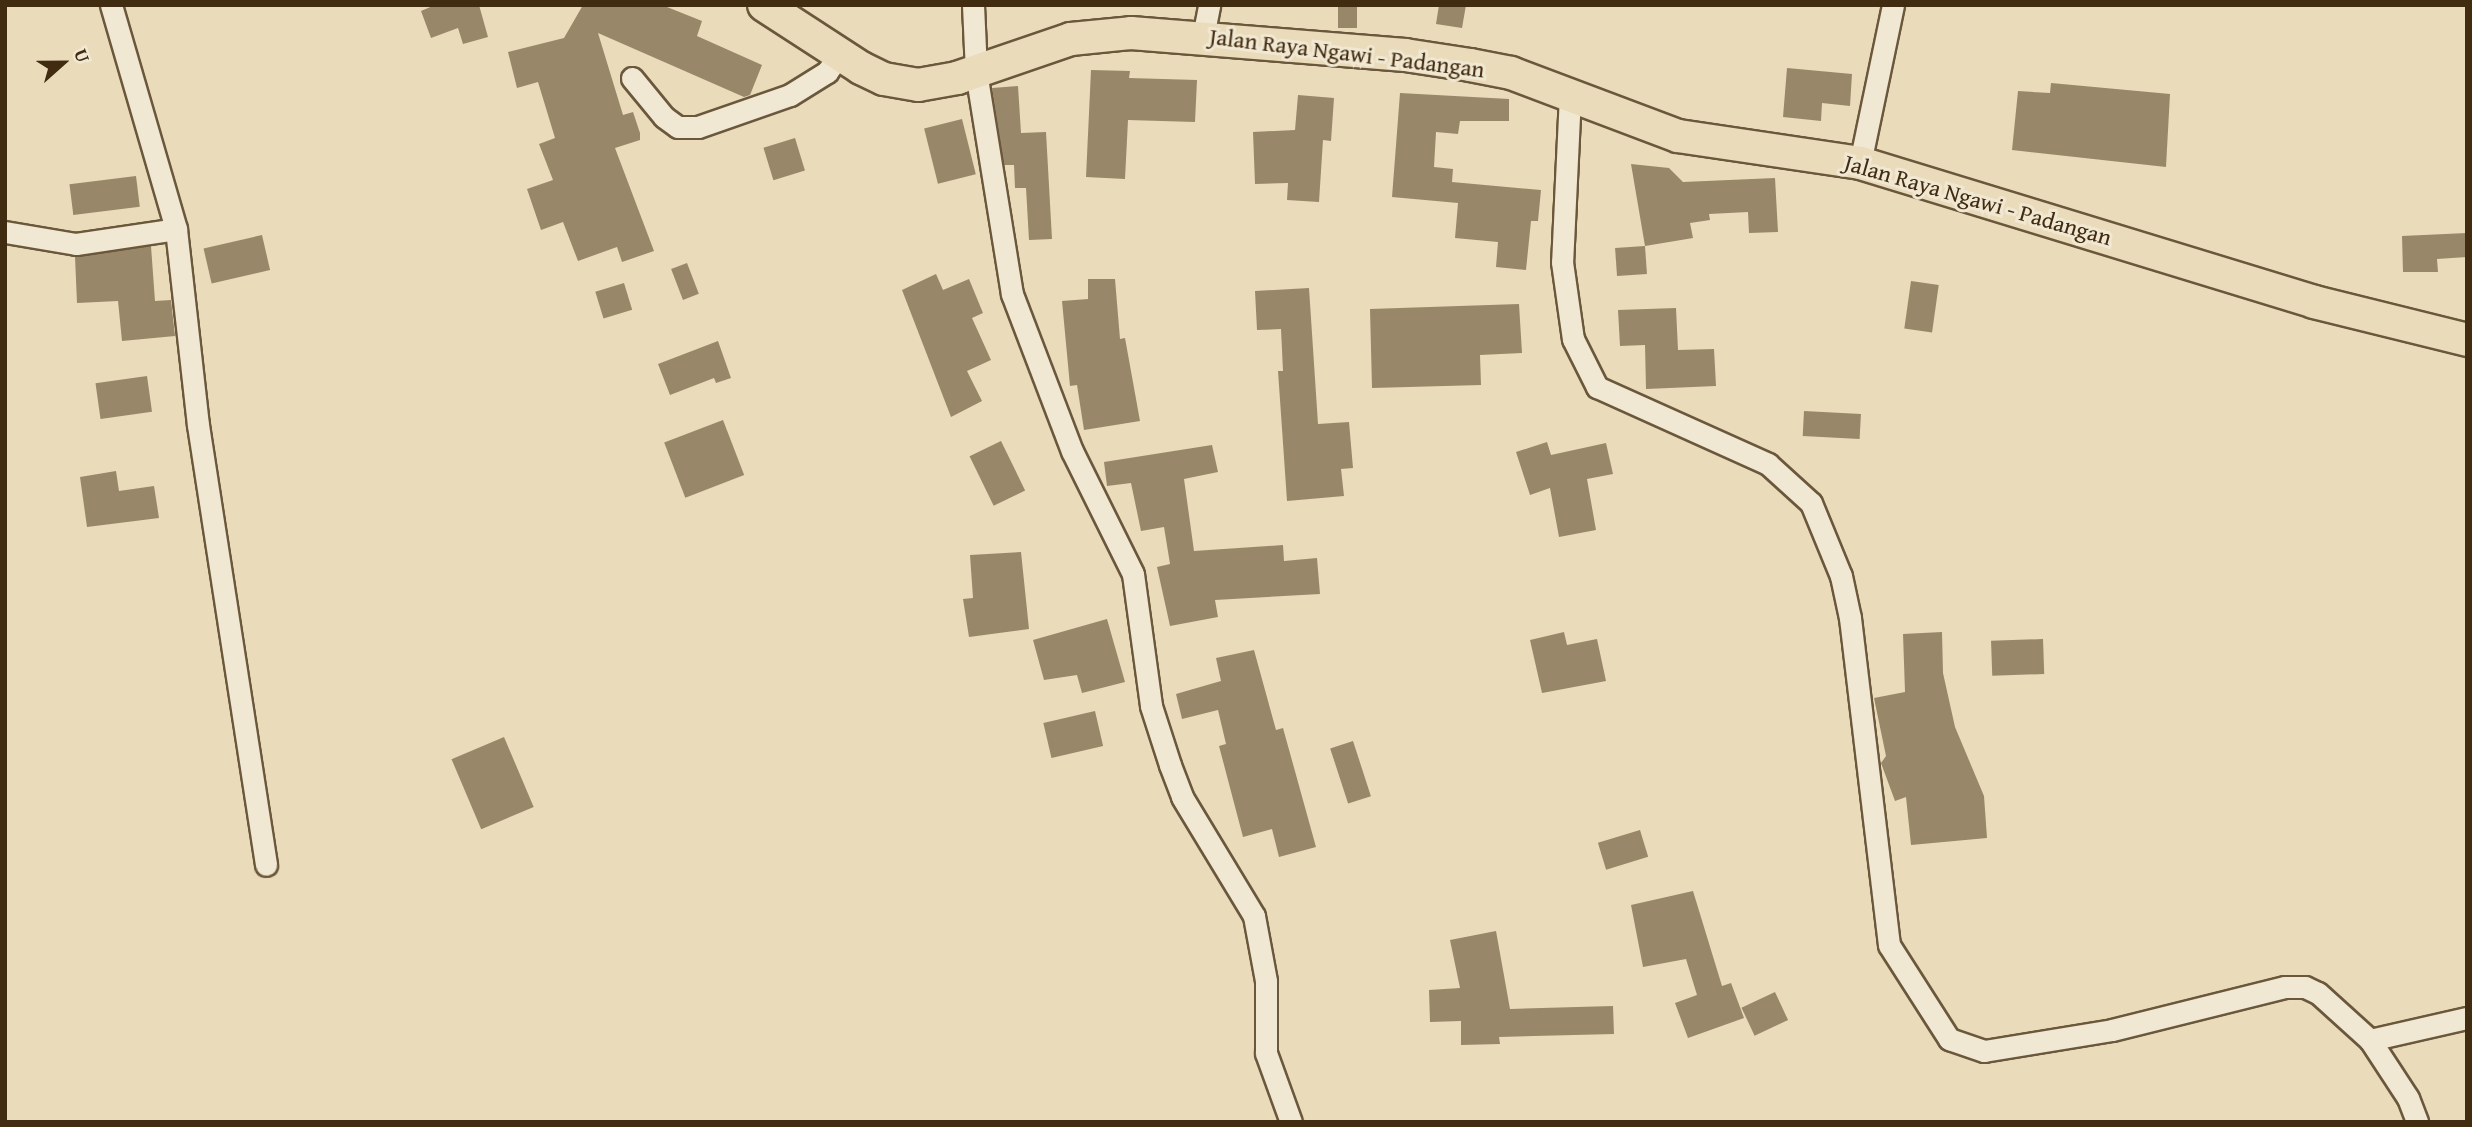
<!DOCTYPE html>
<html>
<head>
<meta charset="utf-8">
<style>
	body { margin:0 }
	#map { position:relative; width:2472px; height:1127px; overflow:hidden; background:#eadbbb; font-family:"Gentium Book Plus",serif }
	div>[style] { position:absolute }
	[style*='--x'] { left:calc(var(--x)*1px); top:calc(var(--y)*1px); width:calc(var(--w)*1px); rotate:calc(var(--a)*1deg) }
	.building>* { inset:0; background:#998769; transform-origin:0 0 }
	.roads { filter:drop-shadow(2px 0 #6b583c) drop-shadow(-2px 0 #6b583c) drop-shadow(0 2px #6b583c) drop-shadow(0 -2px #6b583c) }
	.minor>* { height:21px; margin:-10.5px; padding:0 10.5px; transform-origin:10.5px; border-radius:10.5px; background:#f1e8d3 }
	.highway>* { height:32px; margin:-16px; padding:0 16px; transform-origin:16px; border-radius:16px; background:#eadbbb }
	span { translate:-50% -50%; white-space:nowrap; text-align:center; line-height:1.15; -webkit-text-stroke:6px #f1e8d3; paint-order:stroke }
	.street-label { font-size:23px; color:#412c11 }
	.frame { position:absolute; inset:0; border:7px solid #412c11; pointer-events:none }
	.north { position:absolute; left:28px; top:28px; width:70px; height:70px; -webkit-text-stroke:5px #f1e8d3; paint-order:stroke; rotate:69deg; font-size:19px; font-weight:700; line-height:28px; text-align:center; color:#412c11 }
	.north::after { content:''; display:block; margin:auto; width:24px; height:32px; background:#412c11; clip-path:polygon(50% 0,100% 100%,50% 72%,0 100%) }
</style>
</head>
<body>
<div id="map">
	<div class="building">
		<div style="clip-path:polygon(435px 5px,479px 5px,488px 37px,463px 44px,458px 28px,431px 38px,421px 11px)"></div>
		<div style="clip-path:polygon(583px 5px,662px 5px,702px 21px,697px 36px,762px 65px,750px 95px,744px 97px,598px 33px,623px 115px,633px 112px,640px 133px,640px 140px,615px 148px,654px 251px,622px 262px,617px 247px,578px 261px,563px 222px,541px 230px,527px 189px,553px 180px,539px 144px,555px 138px,538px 82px,517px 88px,508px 52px,564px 38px)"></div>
		<div style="left:1338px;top:5px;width:19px;height:23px"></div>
		<div style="clip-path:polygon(1439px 5px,1466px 5px,1462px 28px,1436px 24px)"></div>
		<div style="clip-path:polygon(1787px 68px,1852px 74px,1850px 106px,1822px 103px,1821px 121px,1783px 117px)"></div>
		<div style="clip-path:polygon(1091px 70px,1130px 71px,1129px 78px,1197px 80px,1195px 122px,1128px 120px,1125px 179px,1086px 177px)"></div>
		<div style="clip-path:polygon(2051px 83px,2170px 94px,2166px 167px,2012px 150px,2018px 91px,2050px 93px)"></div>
		<div style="clip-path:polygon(1018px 86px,1021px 133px,1046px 132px,1052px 239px,1029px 240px,1026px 188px,1015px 188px,1014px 165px,1004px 165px,992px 88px)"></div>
		<div style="clip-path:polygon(1400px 93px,1509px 99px,1509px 121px,1460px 121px,1458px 134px,1436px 132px,1434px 167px,1453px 169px,1452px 182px,1541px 190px,1538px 221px,1531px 221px,1526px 270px,1496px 267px,1498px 242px,1455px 238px,1458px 203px,1392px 197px)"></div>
		<div style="clip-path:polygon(1298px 95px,1334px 98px,1331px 141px,1323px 140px,1319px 202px,1287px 200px,1288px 183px,1255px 184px,1253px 132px,1295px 130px)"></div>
		<div style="left:962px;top:119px;width:57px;height:39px;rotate:76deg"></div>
		<div style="left:795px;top:138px;width:34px;height:33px;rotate:73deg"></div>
		<div style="clip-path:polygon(1631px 164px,1669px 168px,1683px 182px,1775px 178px,1778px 232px,1749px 233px,1748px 212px,1709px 214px,1710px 220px,1690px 223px,1693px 238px,1645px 246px)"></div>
		<div style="left:136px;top:176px;width:31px;height:67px;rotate:83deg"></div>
		<div style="clip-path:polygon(2467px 233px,2467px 257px,2437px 259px,2438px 272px,2403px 272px,2402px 236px)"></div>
		<div style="left:262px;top:235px;width:36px;height:60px;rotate:77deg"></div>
		<div style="clip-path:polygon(151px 246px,155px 301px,171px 300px,175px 336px,122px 341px,118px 301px,77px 303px,75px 257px)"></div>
		<div style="left:1645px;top:246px;width:28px;height:30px;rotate:86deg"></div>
		<div style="left:687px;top:263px;width:33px;height:17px;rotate:69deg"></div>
		<div style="clip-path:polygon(936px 274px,943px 290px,969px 279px,983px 313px,972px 318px,991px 360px,967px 371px,982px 401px,951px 417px,902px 290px)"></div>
		<div style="clip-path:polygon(1088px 279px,1115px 279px,1120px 339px,1125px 338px,1140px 421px,1084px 430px,1077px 385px,1070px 386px,1062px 301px,1088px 299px)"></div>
		<div style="left:1911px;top:281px;width:28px;height:48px;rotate:8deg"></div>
		<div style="left:624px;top:283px;width:28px;height:30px;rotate:73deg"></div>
		<div style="clip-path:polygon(1309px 288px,1318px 424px,1349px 422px,1353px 468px,1341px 469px,1344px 496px,1287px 501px,1278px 371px,1283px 371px,1281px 329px,1257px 330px,1255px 291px)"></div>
		<div style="clip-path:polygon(1519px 304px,1522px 353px,1480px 355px,1481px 385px,1372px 388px,1370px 309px)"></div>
		<div style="clip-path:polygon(1676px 308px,1678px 350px,1714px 349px,1716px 386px,1646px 389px,1645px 345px,1620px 346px,1618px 310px)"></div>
		<div style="clip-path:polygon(718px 341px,731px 378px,716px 383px,714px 378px,670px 395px,658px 364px)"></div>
		<div style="left:147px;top:376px;width:36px;height:52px;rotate:82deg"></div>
		<div style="left:1804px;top:411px;width:57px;height:25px;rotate:3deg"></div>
		<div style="left:723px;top:420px;width:59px;height:63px;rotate:69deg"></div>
		<div style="left:1001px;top:441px;width:55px;height:35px;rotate:64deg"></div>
		<div style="clip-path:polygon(1547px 442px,1551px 455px,1606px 443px,1613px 474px,1587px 479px,1596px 530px,1559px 537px,1550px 488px,1530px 495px,1516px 452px)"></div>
		<div style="clip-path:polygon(1212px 445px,1218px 472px,1184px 479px,1194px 551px,1283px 545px,1284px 561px,1317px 558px,1320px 594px,1215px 600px,1218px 617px,1170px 626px,1157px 567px,1170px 564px,1164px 527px,1141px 531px,1131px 483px,1107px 486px,1104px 462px)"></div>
		<div style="clip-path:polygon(116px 471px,119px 491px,154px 486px,159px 518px,87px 527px,80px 477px)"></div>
		<div style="clip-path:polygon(1021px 552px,1029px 629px,969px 637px,963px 599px,973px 598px,970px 555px)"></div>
		<div style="clip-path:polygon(1107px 619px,1125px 682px,1082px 693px,1077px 675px,1044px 680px,1033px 640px)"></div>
		<div style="clip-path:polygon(1564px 632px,1567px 645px,1597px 639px,1606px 681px,1542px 693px,1530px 640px)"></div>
		<div style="clip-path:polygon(1942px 632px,1943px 673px,1955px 727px,1984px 796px,1987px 838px,1911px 845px,1906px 797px,1895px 801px,1881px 763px,1886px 756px,1874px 698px,1905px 692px,1903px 634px)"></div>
		<div style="left:2043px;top:639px;width:35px;height:52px;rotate:88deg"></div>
		<div style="clip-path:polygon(1254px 650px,1276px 730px,1283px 728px,1316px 847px,1279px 857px,1272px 829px,1243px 837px,1219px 746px,1226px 744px,1218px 710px,1182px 719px,1176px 694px,1221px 681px,1216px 658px)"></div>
		<div style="left:1095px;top:711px;width:36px;height:53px;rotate:77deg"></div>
		<div style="left:504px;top:737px;width:76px;height:57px;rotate:67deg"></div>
		<div style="left:1353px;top:741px;width:58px;height:24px;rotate:72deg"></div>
		<div style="left:1640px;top:830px;width:28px;height:44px;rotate:73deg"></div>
		<div style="clip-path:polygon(1693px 891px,1722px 986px,1731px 983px,1744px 1018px,1688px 1038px,1675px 1003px,1697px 995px,1686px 959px,1643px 967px,1631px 905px)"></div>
		<div style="clip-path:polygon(1496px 931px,1510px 1009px,1613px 1006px,1614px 1034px,1499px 1037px,1500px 1044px,1461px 1045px,1461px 1021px,1430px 1022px,1429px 990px,1460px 988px,1450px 940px)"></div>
		<div style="left:1775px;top:992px;width:31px;height:37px;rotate:65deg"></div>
	</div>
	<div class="roads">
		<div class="minor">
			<div style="--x:111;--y:5;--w:233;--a:73.8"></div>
			<div style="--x:176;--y:229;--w:197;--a:83.6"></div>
			<div style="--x:198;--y:425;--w:445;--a:81.2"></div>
			<div style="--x:973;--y:5;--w:67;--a:87.4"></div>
			<div style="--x:976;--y:72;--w:225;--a:80.8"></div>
			<div style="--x:1012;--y:294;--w:168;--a:69.1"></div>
			<div style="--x:1072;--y:451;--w:137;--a:63.6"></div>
			<div style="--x:1133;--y:574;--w:133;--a:82.2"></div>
			<div style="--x:1151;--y:706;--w:62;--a:72.1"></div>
			<div style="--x:1170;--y:765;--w:34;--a:69"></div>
			<div style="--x:1182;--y:797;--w:139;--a:58.8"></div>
			<div style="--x:1254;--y:916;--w:66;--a:79.5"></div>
			<div style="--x:1266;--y:981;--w:72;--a:90"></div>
			<div style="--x:1266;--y:1053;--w:73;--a:70.1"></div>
			<div style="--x:1203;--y:37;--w:33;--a:-79"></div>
			<div style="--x:632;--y:78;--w:50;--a:50.6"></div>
			<div style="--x:664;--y:117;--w:17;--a:36"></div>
			<div style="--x:678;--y:127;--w:20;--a:0"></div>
			<div style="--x:698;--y:127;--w:97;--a:-19.2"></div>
			<div style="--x:790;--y:95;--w:44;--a:-31.9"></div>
			<div style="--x:827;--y:72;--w:22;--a:-54"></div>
			<div style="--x:1570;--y:95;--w:167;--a:92.7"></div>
			<div style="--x:1562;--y:262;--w:78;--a:81.9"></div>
			<div style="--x:1573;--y:339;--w:54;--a:63.4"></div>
			<div style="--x:1597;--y:387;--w:188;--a:24.2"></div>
			<div style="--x:1768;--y:464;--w:58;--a:42.2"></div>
			<div style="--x:1811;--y:503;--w:79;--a:67.7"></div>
			<div style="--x:1841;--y:576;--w:43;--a:77.9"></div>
			<div style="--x:1850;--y:618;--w:329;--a:83.2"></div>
			<div style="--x:1889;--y:945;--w:112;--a:57.4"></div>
			<div style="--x:1949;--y:1039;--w:37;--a:19"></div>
			<div style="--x:1984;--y:1051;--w:130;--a:-9.3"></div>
			<div style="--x:2112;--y:1030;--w:178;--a:-14"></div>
			<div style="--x:2285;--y:987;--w:20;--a:0"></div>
			<div style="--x:2305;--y:987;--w:14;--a:25"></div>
			<div style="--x:2318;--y:993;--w:70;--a:42.1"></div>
			<div style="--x:2370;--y:1040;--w:69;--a:56.8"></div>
			<div style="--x:2408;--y:1098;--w:26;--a:69"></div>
			<div style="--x:1860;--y:163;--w:161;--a:-78.2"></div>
			<div style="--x:5;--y:232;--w:72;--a:9.6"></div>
			<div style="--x:76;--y:244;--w:101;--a:-8.5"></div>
			<div style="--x:2370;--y:1040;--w:99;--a:-12.8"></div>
		</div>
		<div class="highway">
			<div style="--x:764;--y:5;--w:116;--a:33"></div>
			<div style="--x:861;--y:68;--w:25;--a:26"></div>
			<div style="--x:884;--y:79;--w:35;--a:10"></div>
			<div style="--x:918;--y:85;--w:40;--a:-10"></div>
			<div style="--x:957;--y:78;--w:120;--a:-18.9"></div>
			<div style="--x:1071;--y:39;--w:60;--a:-5.7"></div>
			<div style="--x:1131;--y:33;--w:275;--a:4.6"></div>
			<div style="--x:1405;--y:55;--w:66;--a:8.7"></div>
			<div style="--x:1470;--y:65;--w:42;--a:11"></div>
			<div style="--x:1511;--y:73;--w:178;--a:20.7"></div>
			<div style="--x:1678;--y:136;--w:184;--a:8.4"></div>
			<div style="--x:1860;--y:163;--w:475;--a:17"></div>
			<div style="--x:2314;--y:302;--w:158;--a:13.9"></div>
		</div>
	</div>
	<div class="street-label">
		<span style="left:1347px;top:53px;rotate:7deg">Jalan Raya Ngawi - Padangan</span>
		<span style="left:1978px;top:200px;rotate:16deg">Jalan Raya Ngawi - Padangan</span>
	</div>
	<div class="frame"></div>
	<div class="north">U</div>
</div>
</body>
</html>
